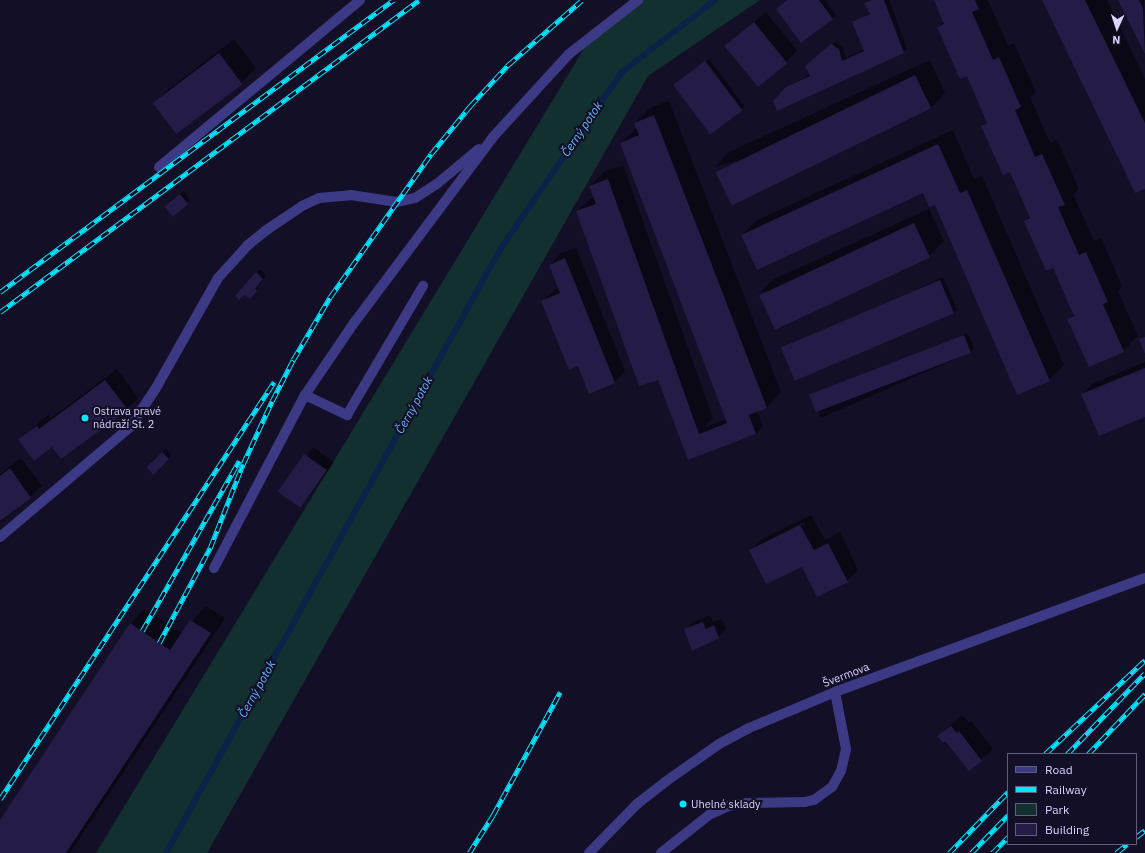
<!DOCTYPE html>
<html>
<head>
<meta charset="utf-8">
<style>
	body { margin:0 }
	#map { position:relative; width:1145px; height:853px; overflow:hidden; background:#130f26; font-family:"IBM Plex Sans",sans-serif }
	div>[style] { position:absolute }
	[style*='--x'] { left:calc(var(--x)*1px); top:calc(var(--y)*1px); width:calc(var(--w)*1px); rotate:calc(var(--a)*1deg) }
	.green>* { inset:0; background:#12302f }
	.shadow>* { inset:0; background:#0007; transform-origin:0 0 }
	.stream>* { height:6px; margin:-3px; padding:0 3px; transform-origin:3px; border-radius:3px; background:#0c2248 }
	.building>* { inset:0; background:#241b47; transform-origin:0 0 }
	.service>* { height:10px; margin:-5px; padding:0 5px; transform-origin:5px; border-radius:5px; background:#3d3a85 }
	.tertiary>* { height:10px; margin:-5px; padding:0 5px; transform-origin:5px; border-radius:5px; background:#3d3a85 }
	.rail>* { height:4.5px; margin-top:-2.25px; transform-origin:0; background:repeating-linear-gradient(90deg,#130f26 0 9px,#00e5ff 0 18px); box-sizing:border-box; border-block:1px solid #00e5ff }
	.dots>* { width:11px; height:11px; translate:-50% -50%; box-sizing:border-box; border:2px solid #130f26; border-radius:50% }
	span { translate:-50% -50%; white-space:nowrap; text-align:center; line-height:1.15; -webkit-text-stroke:4px #130f26; paint-order:stroke }
	.poi-label { font-size:11px; color:#d9d4ff }
	.left { translate:0 -50%; text-align:left }
	.street-label { font-size:11px; color:#d9d4ff }
	.water-label { font-size:12px; color:#62b6ff; font-style:italic }
	.legend { position:absolute; left:1007px; top:753px; width:130px; height:92px; box-sizing:border-box; background:#130f26; border:1px solid #625e7d; margin:0; padding:5px 7px; list-style:none; font-size:12px; color:#d9d4ff }
	.legend li { display:flex; align-items:center; gap:8px; height:20px }
	.legend b { width:20px; border:1px solid #625e7d }
	.north { position:absolute; left:1097px; top:8px; width:40px; height:40px; -webkit-text-stroke:3px #130f26; paint-order:stroke; rotate:183deg; font-size:11px; font-weight:700; line-height:16px; text-align:center; color:#d9d4ff }
	.north::after { content:''; display:block; margin:auto; width:14px; height:18px; background:#d9d4ff; clip-path:polygon(50% 0,100% 100%,50% 72%,0 100%) }
</style>
</head>
<body>
<div id="map">
	<div class="green">
		<div style="clip-path:polygon(643px 0,760px 0,648px 76px,207px 853px,96px 853px,588px 42px)"></div>
	</div>
	<div class="shadow">
		<div style="clip-path:polygon(788px 0,825px 0,836px 15px,802px 42px)"></div>
		<div style="clip-path:polygon(869px 0,889px 0,907px 49px,904px 52px,786px 88px,810px 74px,810px 63px,835px 42px,842px 46px,846px 58px,865px 49px,853px 23px,870px 13px,866px 3px)"></div>
		<div style="clip-path:polygon(935px 0,988px 0,1008px 46px,1014px 43px,1036px 92px,1030px 97px,1050px 143px,1057px 140px,1079px 189px,1073px 194px,1094px 241px,1101px 238px,1122px 286px,1118px 291px,1138px 336px,1123px 351px,1069px 319px,1074px 314px,1053px 267px,1025px 221px,1030px 216px,1010px 170px,982px 126px,988px 121px,967px 74px,938px 27px,944px 21px)"></div>
		<div style="clip-path:polygon(1043px 0,1107px 0,1145px 79px,1145px 187px)"></div>
		<div style="clip-path:polygon(1119px 0,1144px 0,1145px 52px)"></div>
		<div style="clip-path:polygon(766px 12px,797px 51px,786px 62px,725px 46px)"></div>
		<div style="clip-path:polygon(234px 39px,256px 68px,241px 83px,175px 132px,154px 103px,169px 89px)"></div>
		<div style="left:709px;top:59px;width:60px;height:4px;rotate:53deg"></div>
		<div style="clip-path:polygon(930px 60px,945px 93px,931px 108px,715px 167px,729px 152px)"></div>
		<div style="clip-path:polygon(669px 101px,781px 392px,767px 407px,757px 411px,763px 426px,756px 434px,688px 459px,659px 378px,577px 211px,594px 196px,590px 186px,605px 171px,623px 165px,713px 418px,703px 428px,727px 419px,621px 143px,637px 128px,635px 123px,650px 108px)"></div>
		<div style="clip-path:polygon(953px 130px,974px 179px,982px 176px,1064px 365px,1049px 380px,935px 203px,924px 191px,742px 235px,757px 220px)"></div>
		<div style="clip-path:polygon(184px 191px,190px 200px,187px 204px,169px 202px)"></div>
		<div style="clip-path:polygon(929px 209px,944px 241px,929px 256px,759px 293px,774px 279px)"></div>
		<div style="clip-path:polygon(576px 248px,625px 371px,614px 383px,578px 365px,542px 301px,559px 287px,550px 265px,561px 253px)"></div>
		<div style="clip-path:polygon(260px 269px,266px 275px,253px 295px,256px 273px)"></div>
		<div style="clip-path:polygon(943px 277px,957px 309px,954px 313px,785px 352px)"></div>
		<div style="clip-path:polygon(967px 333px,974px 348px,971px 352px,821px 418px,815px 404px,818px 400px)"></div>
		<div style="clip-path:polygon(1145px 362px,1145px 416px,1082px 394px,1094px 383px)"></div>
		<div style="clip-path:polygon(117px 369px,138px 398px,127px 409px,52px 446px,20px 440px,48px 415px,50px 419px)"></div>
		<div style="left:313px;top:447px;width:26px;height:56px;rotate:36deg"></div>
		<div style="clip-path:polygon(166px 449px,172px 455px,168px 459px,150px 462px)"></div>
		<div style="clip-path:polygon(21px 458px,42px 486px,0 523px,0 474px)"></div>
		<div style="clip-path:polygon(evenodd,811px 515px,825px 540px,840px 532px,858px 570px,847px 581px,751px 551px,762px 539px,811px 515px,804px 522px,805px 524px,763px 545px,763px 543px,804px 522px)"></div>
		<div style="clip-path:polygon(206px 606px,225px 618px,70px 853px,0 853px,0 822px,130px 624px,145px 609px,182px 633px)"></div>
		<div style="clip-path:polygon(710px 615px,713px 622px,722px 619px,726px 629px,718px 637px,685px 630px,693px 622px)"></div>
		<div style="clip-path:polygon(962px 715px,969px 723px,971px 721px,993px 749px,969px 770px,945px 740px,939px 736px)"></div>
	</div>
	<div class="stream">
		<div style="--x:166;--y:853;--w:692;--a:-61.03"></div>
		<div style="--x:501;--y:248;--w:214;--a:-55.5"></div>
		<div style="--x:622;--y:72;--w:118;--a:-37.7"></div>
	</div>
	<div class="building">
		<div style="clip-path:polygon(787px 0,819px 0,833px 19px,801px 43px,776px 9px)"></div>
		<div style="clip-path:polygon(871px 0,884px 0,904px 53px,777px 111px,773px 101px,786px 87px,810px 76px,805px 66px,831px 44px,839px 49px,842px 61px,864px 51px,852px 22px,870px 14px,864px 3px)"></div>
		<div style="clip-path:polygon(934px 0,975px 0,979px 9px,972px 12px,993px 60px,999px 57px,1021px 107px,1015px 110px,1035px 157px,1042px 154px,1065px 205px,1058px 207px,1079px 255px,1086px 252px,1108px 302px,1103px 304px,1124px 352px,1089px 367px,1067px 319px,1074px 316px,1053px 268px,1046px 271px,1024px 221px,1030px 218px,1010px 172px,1003px 175px,981px 126px,987px 123px,967px 76px,960px 79px,937px 27px,944px 24px)"></div>
		<div style="clip-path:polygon(1042px 0,1085px 0,1145px 123px,1145px 189px,1135px 193px)"></div>
		<div style="clip-path:polygon(1118px 0,1139px 0,1143px 8px,1145px 54px)"></div>
		<div style="left:754px;top:22px;width:53px;height:38px;rotate:51deg"></div>
		<div style="left:219px;top:53px;width:39px;height:83px;rotate:53deg"></div>
		<div style="left:705px;top:61px;width:62px;height:40px;rotate:53deg"></div>
		<div style="left:915px;top:75px;width:37px;height:222px;rotate:64deg"></div>
		<div style="clip-path:polygon(654px 115px,767px 408px,749px 415px,756px 434px,688px 460px,658px 380px,639px 386px,576px 211px,596px 204px,589px 186px,608px 179px,699px 434px,727px 423px,620px 143px,639px 135px,634px 123px)"></div>
		<div style="clip-path:polygon(938px 144px,960px 193px,967px 190px,1050px 381px,1017px 395px,935px 205px,929px 207px,923px 193px,757px 270px,741px 235px)"></div>
		<div style="left:180px;top:194px;width:13px;height:20px;rotate:51deg"></div>
		<div style="left:914px;top:223px;width:38px;height:171px;rotate:65deg"></div>
		<div style="clip-path:polygon(565px 258px,615px 383px,589px 394px,578px 366px,569px 370px,541px 301px,560px 293px,549px 265px)"></div>
		<div style="clip-path:polygon(256px 272px,263px 279px,255px 289px,257px 291px,250px 299px,244px 295px,239px 300px,235px 296px)"></div>
		<div style="left:940px;top:280px;width:36px;height:173px;rotate:67deg"></div>
		<div style="left:964px;top:335px;width:19px;height:166px;rotate:69deg"></div>
		<div style="clip-path:polygon(1145px 337px,1145px 354px,1139px 339px)"></div>
		<div style="clip-path:polygon(1145px 368px,1145px 417px,1099px 436px,1081px 394px)"></div>
		<div style="clip-path:polygon(105px 380px,128px 410px,61px 459px,52px 447px,34px 461px,18px 439px,37px 426px,39px 429px)"></div>
		<div style="left:162px;top:452px;width:10px;height:22px;rotate:45deg"></div>
		<div style="left:304px;top:454px;width:28px;height:46px;rotate:35deg"></div>
		<div style="clip-path:polygon(10px 468px,31px 498px,0 521px,0 476px)"></div>
		<div style="clip-path:polygon(800px 525px,814px 550px,828px 543px,848px 582px,817px 597px,802px 567px,766px 584px,749px 550px)"></div>
		<div style="clip-path:polygon(190px 620px,211px 633px,66px 853px,0 853px,0 820px,130px 623px,170px 650px)"></div>
		<div style="clip-path:polygon(703px 622px,706px 629px,714px 625px,719px 638px,692px 651px,684px 629px)"></div>
		<div style="clip-path:polygon(951px 726px,957px 733px,959px 731px,982px 761px,969px 771px,945px 741px,943px 743px,937px 736px)"></div>
	</div>
	<div class="service">
		<div style="--x:159;--y:167;--w:261;--a:-39.7"></div>
		<div style="--x:305;--y:395;--w:47;--a:25.5"></div>
		<div style="--x:347;--y:415;--w:150;--a:-59.5"></div>
		<div style="--x:0;--y:537;--w:170;--a:-40.2"></div>
		<div style="--x:130;--y:427;--w:47;--a:-56.3"></div>
		<div style="--x:156;--y:388;--w:126;--a:-60.6"></div>
		<div style="--x:218;--y:278;--w:45;--a:-47.7"></div>
		<div style="--x:248;--y:245;--w:22;--a:-39"></div>
		<div style="--x:265;--y:231;--w:45;--a:-34"></div>
		<div style="--x:302;--y:206;--w:19;--a:-25"></div>
		<div style="--x:319;--y:198;--w:32;--a:-5"></div>
		<div style="--x:351;--y:195;--w:46;--a:8.8"></div>
		<div style="--x:396;--y:202;--w:19;--a:-12"></div>
		<div style="--x:415;--y:198;--w:27;--a:-33"></div>
		<div style="--x:438;--y:183;--w:53;--a:-39.7"></div>
		<div style="--x:214;--y:568;--w:195;--a:-62.3"></div>
		<div style="--x:305;--y:395;--w:87;--a:-55.8"></div>
		<div style="--x:354;--y:323;--w:232;--a:-53.2"></div>
		<div style="--x:493;--y:137;--w:113;--a:-47.5"></div>
		<div style="--x:569;--y:54;--w:88;--a:-38"></div>
		<div style="--x:661;--y:853;--w:61;--a:-38.4"></div>
		<div style="--x:709;--y:815;--w:21;--a:-25"></div>
		<div style="--x:728;--y:806;--w:18;--a:-9"></div>
		<div style="--x:746;--y:803;--w:59;--a:-1"></div>
		<div style="--x:805;--y:802;--w:9;--a:-13"></div>
		<div style="--x:814;--y:800;--w:22;--a:-36"></div>
		<div style="--x:832;--y:787;--w:18;--a:-61"></div>
		<div style="--x:841;--y:771;--w:23;--a:-77"></div>
		<div style="--x:846;--y:749;--w:58;--a:-100.9"></div>
	</div>
	<div class="tertiary">
		<div style="--x:589;--y:853;--w:69;--a:-45.6"></div>
		<div style="--x:637;--y:804;--w:36;--a:-38"></div>
		<div style="--x:665;--y:782;--w:66;--a:-35.1"></div>
		<div style="--x:719;--y:744;--w:34;--a:-28"></div>
		<div style="--x:749;--y:728;--w:93;--a:-22.7"></div>
		<div style="--x:835;--y:692;--w:330;--a:-20.2"></div>
	</div>
	<div class="rail">
		<div style="--x:0;--y:292;--w:490;--a:-36.6"></div>
		<div style="--x:0;--y:312;--w:522;--a:-36.67"></div>
		<div style="--x:142;--y:631;--w:196;--a:-60.3"></div>
		<div style="--x:159;--y:643;--w:108;--a:-61.8"></div>
		<div style="--x:210;--y:548;--w:90;--a:-68.6"></div>
		<div style="--x:243;--y:464;--w:69;--a:-65.3"></div>
		<div style="--x:272;--y:401;--w:46;--a:-62.9"></div>
		<div style="--x:293;--y:360;--w:73;--a:-59.6"></div>
		<div style="--x:330;--y:297;--w:175;--a:-54.8"></div>
		<div style="--x:431;--y:154;--w:62;--a:-50.9"></div>
		<div style="--x:470;--y:106;--w:56;--a:-47.2"></div>
		<div style="--x:508;--y:65;--w:98;--a:-41.3"></div>
		<div style="--x:1045;--y:754;--w:137;--a:-43.2"></div>
		<div style="--x:1067;--y:754;--w:112;--a:-46.1"></div>
		<div style="--x:1088;--y:754;--w:83;--a:-46.5"></div>
		<div style="--x:0;--y:799;--w:499;--a:-56.7"></div>
		<div style="--x:1136;--y:837;--w:11;--a:-38"></div>
		<div style="--x:469;--y:853;--w:45;--a:-57.7"></div>
		<div style="--x:493;--y:815;--w:140;--a:-61.4"></div>
		<div style="--x:949;--y:853;--w:85;--a:-46"></div>
		<div style="--x:971;--y:853;--w:53;--a:-45.8"></div>
		<div style="--x:992;--y:853;--w:23;--a:-45"></div>
		<div style="--x:1116;--y:853;--w:14;--a:-39"></div>
	</div>
	<div class="dots">
		<div style="left:85px;top:418px;background:#00e5ff"></div>
		<div style="left:683px;top:804px;background:#00e5ff"></div>
	</div>
	<div class="poi-label">
		<span class="left" style="left:93px;top:418px">Ostrava pravé<br>nádraží St. 2</span>
		<span class="left" style="left:691px;top:804px">Uhelné sklady</span>
	</div>
	<div class="street-label">
		<span style="left:846px;top:675px;rotate:-21deg">Švermova</span>
	</div>
	<div class="water-label">
		<span style="left:582px;top:129px;rotate:-56deg">Černý potok</span>
		<span style="left:414px;top:405px;rotate:-61deg">Černý potok</span>
		<span style="left:257px;top:689px;rotate:-61deg">Černý potok</span>
	</div>
	<ul class="legend">
	<li><b style="height:5px;background:#3d3a85"></b>Road</li>
	<li><b style="height:5px;background:#00e5ff"></b>Railway</li>
	<li><b style="height:11px;background:#12302f"></b>Park</li>
	<li><b style="height:11px;background:#241b47"></b>Building</li>
	</ul>
	<div class="north">N</div>
</div>
</body>
</html>
